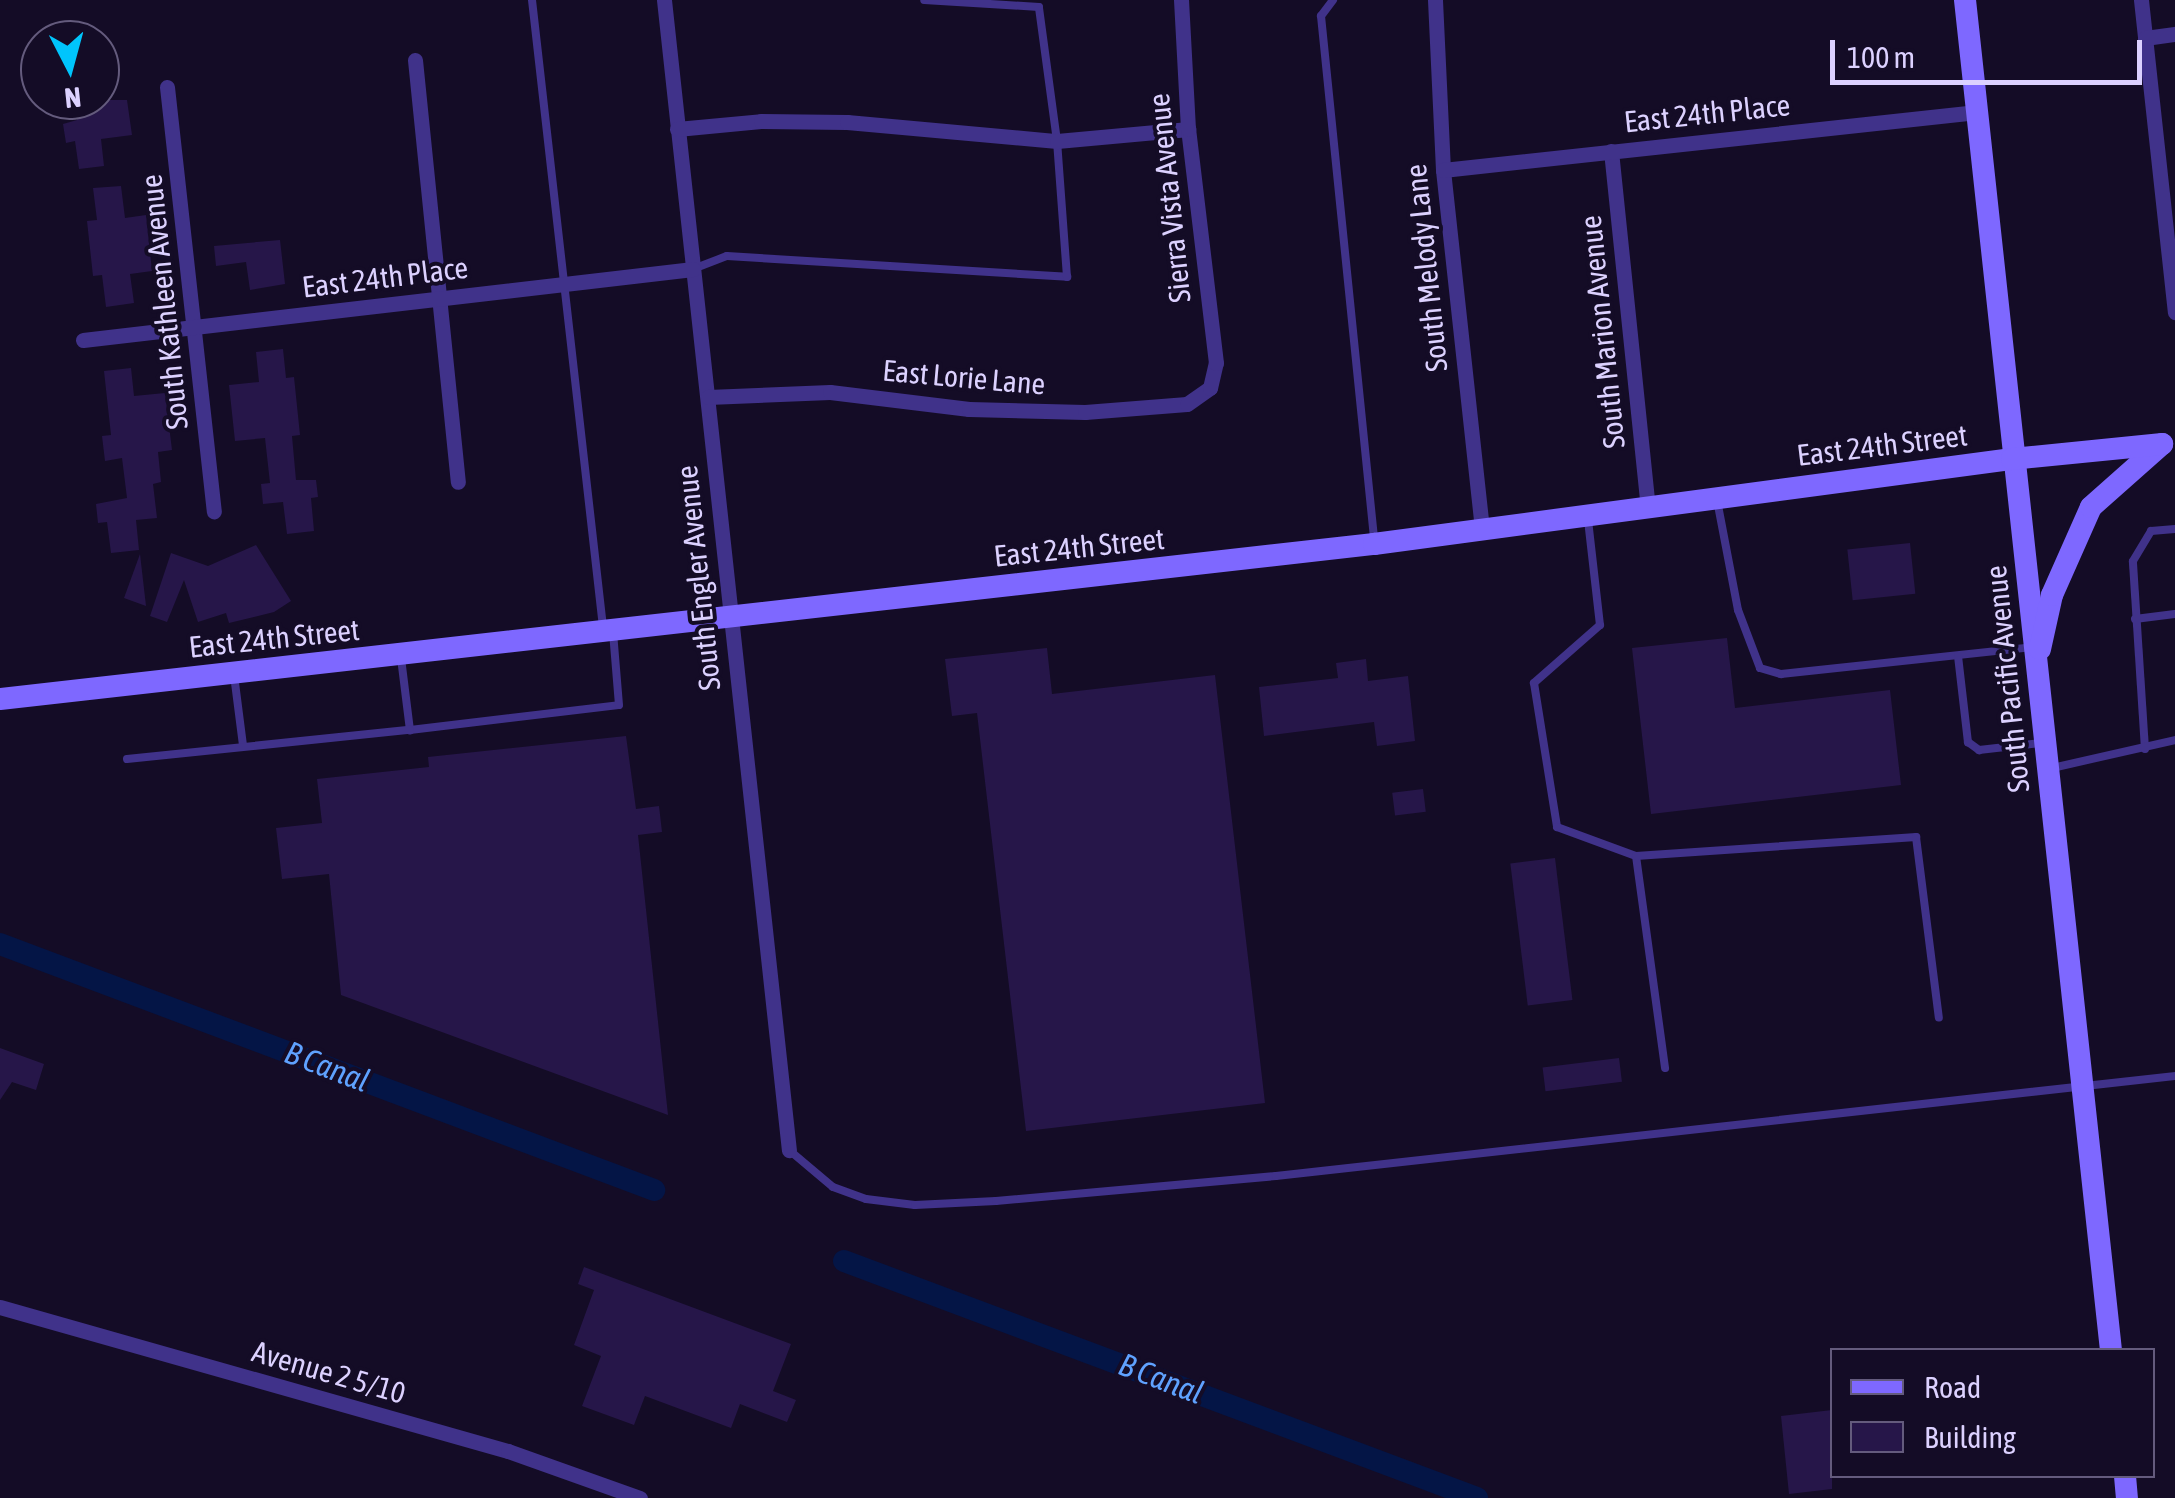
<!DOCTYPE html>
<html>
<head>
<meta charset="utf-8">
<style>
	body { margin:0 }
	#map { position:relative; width:2175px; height:1498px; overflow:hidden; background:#140c26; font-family:"Asap Condensed",sans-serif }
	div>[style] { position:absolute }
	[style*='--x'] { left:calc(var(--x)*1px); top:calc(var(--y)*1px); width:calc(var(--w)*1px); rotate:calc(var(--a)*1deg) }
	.canal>* { height:22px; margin:-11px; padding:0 11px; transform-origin:11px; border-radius:11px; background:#041546 }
	.building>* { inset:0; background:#261649; transform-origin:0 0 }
	.service>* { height:8px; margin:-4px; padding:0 4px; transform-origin:4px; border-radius:4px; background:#40328a }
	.minor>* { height:15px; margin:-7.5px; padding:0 7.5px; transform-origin:7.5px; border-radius:7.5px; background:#40328a }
	.secondary>* { height:22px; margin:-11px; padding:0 11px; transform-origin:11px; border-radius:11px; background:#7e68ff }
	span { translate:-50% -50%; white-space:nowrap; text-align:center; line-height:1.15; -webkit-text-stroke:8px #140c26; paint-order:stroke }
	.street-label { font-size:30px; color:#dcd1ff }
	.water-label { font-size:32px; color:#5fa2ff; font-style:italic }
	.legend { position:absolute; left:1830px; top:1348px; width:325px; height:130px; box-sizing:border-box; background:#140c26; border:2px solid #645b7d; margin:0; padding:12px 18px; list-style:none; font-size:30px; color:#dcd1ff }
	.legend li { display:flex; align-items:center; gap:20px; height:50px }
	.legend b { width:50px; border:2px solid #645b7d }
	.north { position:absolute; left:20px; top:20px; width:100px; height:100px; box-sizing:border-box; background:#140c26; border:2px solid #645b7d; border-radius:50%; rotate:174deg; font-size:28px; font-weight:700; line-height:40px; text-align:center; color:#dcd1ff }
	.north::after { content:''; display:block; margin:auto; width:35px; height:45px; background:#00c5fc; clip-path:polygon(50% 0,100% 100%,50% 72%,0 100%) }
	.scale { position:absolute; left:1830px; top:40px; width:312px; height:45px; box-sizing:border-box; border:5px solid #dcd1ff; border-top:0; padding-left:12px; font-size:30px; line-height:35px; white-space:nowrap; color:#dcd1ff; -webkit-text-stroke:8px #140c26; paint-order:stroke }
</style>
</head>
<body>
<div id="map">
	<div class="canal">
		<div style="--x:0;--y:944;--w:699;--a:20.61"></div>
		<div style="--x:844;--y:1261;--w:676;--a:20.53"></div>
	</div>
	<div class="building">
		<div style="clip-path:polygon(75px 100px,127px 100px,132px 135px,101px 139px,104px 166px,79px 169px,75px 141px,66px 143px,63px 124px,77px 120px)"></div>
		<div style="clip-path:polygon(121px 186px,125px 218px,146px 215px,152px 271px,130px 274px,134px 303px,106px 307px,102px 275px,93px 276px,87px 221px,97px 220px,93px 188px)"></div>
		<div style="clip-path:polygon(280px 240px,285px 284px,250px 290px,246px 262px,216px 266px,214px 246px)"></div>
		<div style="clip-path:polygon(283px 349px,286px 378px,294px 377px,300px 435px,292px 436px,296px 480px,316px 480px,318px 497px,311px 498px,314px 531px,287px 534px,283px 502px,263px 504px,261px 484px,270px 483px,265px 438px,235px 441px,229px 385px,259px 382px,256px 352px)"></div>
		<div style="clip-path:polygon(131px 368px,134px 396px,165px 393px,172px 450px,158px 452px,161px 482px,153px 484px,157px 518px,136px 520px,139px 550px,111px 553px,107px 522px,98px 523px,96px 504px,127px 498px,122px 458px,105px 461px,102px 436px,111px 435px,104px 371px)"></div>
		<div style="left:1910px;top:543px;width:51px;height:63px;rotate:84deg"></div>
		<div style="clip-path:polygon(256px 545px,291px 601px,274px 612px,229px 623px,226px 613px,198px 622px,184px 580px,167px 622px,150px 616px,171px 553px,208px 566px)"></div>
		<div style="clip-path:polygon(140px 554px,146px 606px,124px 598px)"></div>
		<div style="clip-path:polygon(1727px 638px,1735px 708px,1890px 690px,1901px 785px,1651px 814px,1632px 648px)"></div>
		<div style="clip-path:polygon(1047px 648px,1052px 694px,1215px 675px,1265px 1103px,1026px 1131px,977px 713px,952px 716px,945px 659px)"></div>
		<div style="clip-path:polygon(1366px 659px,1368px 681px,1408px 676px,1415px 741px,1377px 746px,1374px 722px,1264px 736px,1259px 687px,1338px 678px,1336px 663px)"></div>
		<div style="clip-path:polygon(626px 736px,636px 809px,659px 806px,662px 832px,638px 835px,668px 1115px,341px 995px,329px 874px,282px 879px,276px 828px,322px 823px,317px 779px,429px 767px,428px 757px)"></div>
		<div style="left:1423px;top:789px;width:23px;height:31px;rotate:83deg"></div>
		<div style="left:1555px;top:858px;width:143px;height:45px;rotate:83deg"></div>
		<div style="clip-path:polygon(0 1048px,44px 1064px,36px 1090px,12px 1082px,0 1100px)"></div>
		<div style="left:1619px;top:1058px;width:24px;height:77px;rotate:83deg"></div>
		<div style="clip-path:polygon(584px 1267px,791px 1344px,773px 1391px,796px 1400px,787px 1422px,740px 1404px,731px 1428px,645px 1396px,634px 1425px,582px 1406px,601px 1356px,574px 1345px,594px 1290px,578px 1284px)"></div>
		<div style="clip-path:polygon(1832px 1410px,1832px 1489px,1789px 1494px,1781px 1416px)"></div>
	</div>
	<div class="service">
		<div style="--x:532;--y:0;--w:631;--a:83.54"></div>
		<div style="--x:1333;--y:0;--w:20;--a:127"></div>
		<div style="--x:1321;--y:16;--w:525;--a:84.2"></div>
		<div style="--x:693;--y:269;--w:36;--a:-21"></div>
		<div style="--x:727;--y:256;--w:341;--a:3.5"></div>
		<div style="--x:1067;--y:277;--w:136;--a:-94.2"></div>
		<div style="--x:1057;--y:141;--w:135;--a:-97.7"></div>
		<div style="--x:1039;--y:7;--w:115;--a:-176.5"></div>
		<div style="--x:1717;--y:500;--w:112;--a:79.2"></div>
		<div style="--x:1738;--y:610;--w:62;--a:69.2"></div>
		<div style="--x:1760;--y:668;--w:22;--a:16"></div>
		<div style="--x:1781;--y:674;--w:253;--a:-6.1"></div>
		<div style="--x:1588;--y:520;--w:106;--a:83.5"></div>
		<div style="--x:1600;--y:625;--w:88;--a:138.7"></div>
		<div style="--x:1534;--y:683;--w:146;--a:80.9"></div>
		<div style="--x:1557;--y:827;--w:84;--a:20.2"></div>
		<div style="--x:1636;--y:856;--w:214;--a:82.2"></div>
		<div style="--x:2135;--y:619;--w:40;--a:-7.1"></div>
		<div style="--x:1958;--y:656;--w:87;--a:83.4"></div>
		<div style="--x:1968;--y:742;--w:14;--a:36"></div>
		<div style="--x:1979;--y:750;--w:61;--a:-6.5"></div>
		<div style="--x:401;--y:658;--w:73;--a:82.9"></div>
		<div style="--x:410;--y:730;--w:210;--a:-6.8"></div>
		<div style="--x:619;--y:705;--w:73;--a:-94.7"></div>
		<div style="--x:234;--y:675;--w:71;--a:82.7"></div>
		<div style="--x:2145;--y:749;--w:188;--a:-93.7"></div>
		<div style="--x:2133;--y:561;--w:35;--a:-59"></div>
		<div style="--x:2151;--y:531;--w:24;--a:-5"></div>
		<div style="--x:127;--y:759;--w:284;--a:-5.9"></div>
		<div style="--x:2052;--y:768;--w:126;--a:-12.8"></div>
		<div style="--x:1636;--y:856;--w:281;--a:-3.9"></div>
		<div style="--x:1916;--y:837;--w:182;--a:82.8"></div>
		<div style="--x:789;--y:1150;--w:57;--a:40.1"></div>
		<div style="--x:833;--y:1187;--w:35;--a:20"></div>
		<div style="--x:866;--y:1199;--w:49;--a:7"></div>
		<div style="--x:915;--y:1205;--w:81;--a:-2.8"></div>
		<div style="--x:996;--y:1201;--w:281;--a:-5.1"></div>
		<div style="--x:1276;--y:1176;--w:905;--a:-6.35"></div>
	</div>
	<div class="minor">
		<div style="--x:664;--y:0;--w:1157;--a:83.8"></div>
		<div style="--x:1435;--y:0;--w:170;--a:87.3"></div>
		<div style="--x:1443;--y:170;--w:362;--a:83.8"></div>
		<div style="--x:2141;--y:0;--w:314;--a:83.8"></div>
		<div style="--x:2145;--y:38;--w:30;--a:-8"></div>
		<div style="--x:415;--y:60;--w:424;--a:84.2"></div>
		<div style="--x:167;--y:87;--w:427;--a:83.7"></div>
		<div style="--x:677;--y:129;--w:84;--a:-5.4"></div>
		<div style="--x:761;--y:121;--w:86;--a:0.7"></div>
		<div style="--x:847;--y:122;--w:211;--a:5.2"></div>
		<div style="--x:1057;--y:141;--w:132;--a:-5.2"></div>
		<div style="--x:1611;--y:151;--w:358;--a:84.1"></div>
		<div style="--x:1443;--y:170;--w:537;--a:-6.2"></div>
		<div style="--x:83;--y:340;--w:614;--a:-6.64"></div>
		<div style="--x:708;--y:397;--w:122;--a:-2.3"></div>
		<div style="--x:830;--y:392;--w:140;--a:7"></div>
		<div style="--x:969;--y:409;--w:116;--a:1.5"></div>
		<div style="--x:1085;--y:412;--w:102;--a:-4.5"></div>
		<div style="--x:1187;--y:404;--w:28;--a:-35"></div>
		<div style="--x:1210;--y:388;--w:26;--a:-77"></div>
		<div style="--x:1216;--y:363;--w:236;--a:-96.8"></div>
		<div style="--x:1188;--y:129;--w:129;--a:-93.1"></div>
		<div style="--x:0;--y:1307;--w:528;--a:15.83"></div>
		<div style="--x:508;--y:1451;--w:140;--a:19.6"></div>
	</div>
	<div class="secondary">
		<div style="--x:1965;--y:0;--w:1358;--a:83.83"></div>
		<div style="--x:2040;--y:649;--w:55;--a:-77.5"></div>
		<div style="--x:2052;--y:595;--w:96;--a:-66.1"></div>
		<div style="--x:2091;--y:507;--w:95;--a:-41.6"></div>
		<div style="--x:0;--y:699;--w:1383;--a:-6.44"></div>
		<div style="--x:1374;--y:544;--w:644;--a:-7.59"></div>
		<div style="--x:2012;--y:459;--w:151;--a:-5.7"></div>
		<div style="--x:2125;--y:1476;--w:22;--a:85"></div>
	</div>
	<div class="street-label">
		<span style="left:1707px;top:113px;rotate:-6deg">East 24th Place</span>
		<span style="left:1169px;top:198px;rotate:-96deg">Sierra Vista Avenue</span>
		<span style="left:1426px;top:268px;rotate:-96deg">South Melody Lane</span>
		<span style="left:385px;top:277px;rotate:-7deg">East 24th Place</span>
		<span style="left:164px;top:302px;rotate:-96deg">South Kathleen Avenue</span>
		<span style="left:1602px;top:332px;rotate:-96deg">South Marion Avenue</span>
		<span style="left:964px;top:377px;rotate:5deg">East Lorie Lane</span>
		<span style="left:1882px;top:445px;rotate:-7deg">East 24th Street</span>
		<span style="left:1079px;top:547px;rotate:-6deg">East 24th Street</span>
		<span style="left:698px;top:578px;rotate:-96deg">South Engler Avenue</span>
		<span style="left:274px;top:638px;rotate:-6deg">East 24th Street</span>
		<span style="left:2007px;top:679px;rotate:-96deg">South Pacific Avenue</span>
		<span style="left:329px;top:1372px;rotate:16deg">Avenue 2 5/10</span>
	</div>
	<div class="water-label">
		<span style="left:327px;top:1067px;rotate:21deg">B Canal</span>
		<span style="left:1161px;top:1379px;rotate:21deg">B Canal</span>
	</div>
	<ul class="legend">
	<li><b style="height:12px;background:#7e68ff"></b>Road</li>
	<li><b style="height:28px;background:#261649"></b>Building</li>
	</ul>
	<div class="north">N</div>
	<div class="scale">100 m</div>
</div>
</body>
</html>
